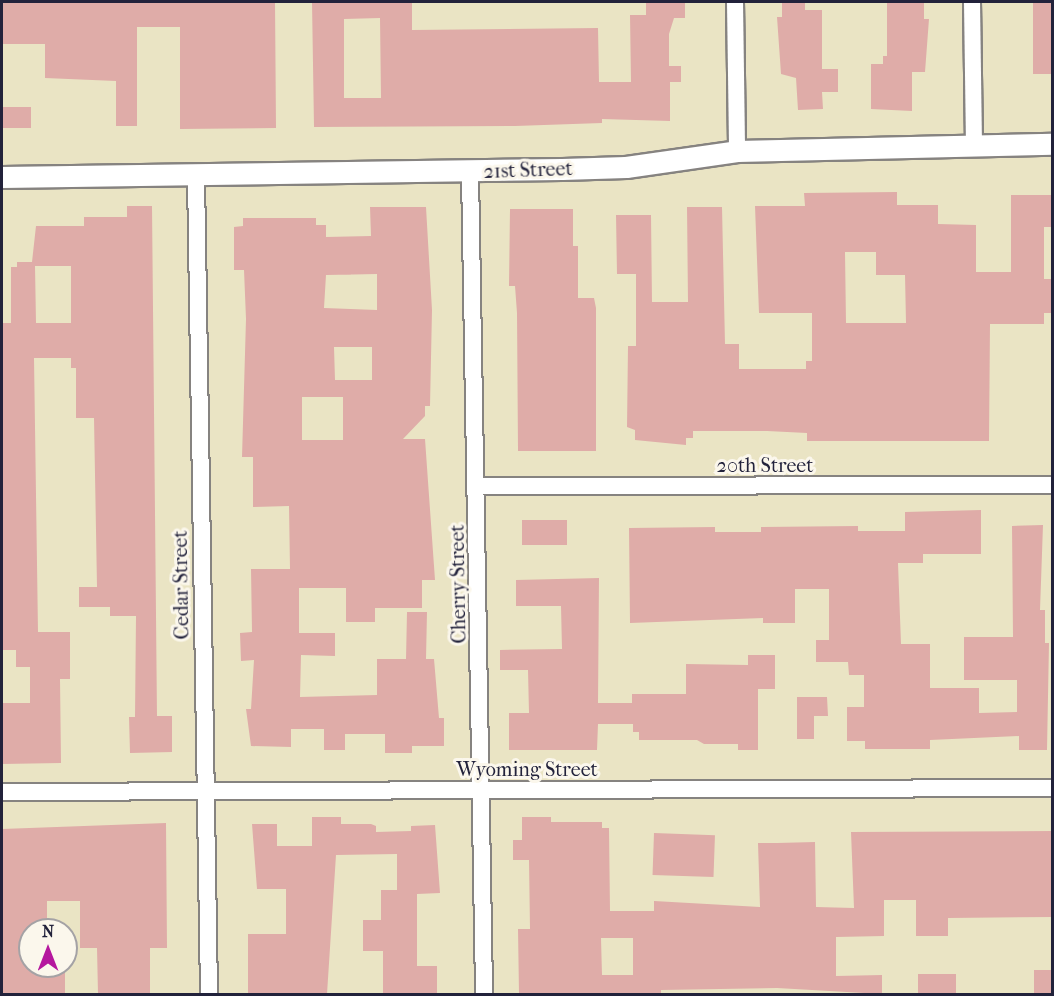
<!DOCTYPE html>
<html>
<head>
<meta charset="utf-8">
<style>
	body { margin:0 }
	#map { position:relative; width:1054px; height:996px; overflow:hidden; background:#eae4c4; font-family:"IM FELL French Canon",serif }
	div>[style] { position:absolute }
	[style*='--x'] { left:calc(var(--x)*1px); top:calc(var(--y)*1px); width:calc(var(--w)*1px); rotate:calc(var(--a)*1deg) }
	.building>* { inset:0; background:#dfaca8; transform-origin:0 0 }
	.roads { filter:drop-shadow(2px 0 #868380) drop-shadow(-2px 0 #868380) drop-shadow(0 2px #868380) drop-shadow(0 -2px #868380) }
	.minor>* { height:16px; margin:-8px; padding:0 8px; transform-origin:8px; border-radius:8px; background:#fff }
	.tertiary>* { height:21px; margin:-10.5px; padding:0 10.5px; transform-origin:10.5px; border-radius:10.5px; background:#fff }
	span { translate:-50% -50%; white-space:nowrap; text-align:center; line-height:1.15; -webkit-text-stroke:6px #fbf7ec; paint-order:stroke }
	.street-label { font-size:20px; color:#22223b }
	.frame { position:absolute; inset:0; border:3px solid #22223b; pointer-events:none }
	.north { position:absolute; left:18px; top:918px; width:60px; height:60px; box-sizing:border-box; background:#fbf7ec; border:2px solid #a4a2a5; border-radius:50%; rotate:0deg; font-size:16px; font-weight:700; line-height:24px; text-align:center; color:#22223b }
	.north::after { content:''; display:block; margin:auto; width:21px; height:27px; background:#b5179e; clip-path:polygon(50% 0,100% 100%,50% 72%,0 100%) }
</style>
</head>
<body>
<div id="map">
	<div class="building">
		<div style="clip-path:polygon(2px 2px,275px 2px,276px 128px,180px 129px,180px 27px,137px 27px,137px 126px,116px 126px,116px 81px,45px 78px,45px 44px,2px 44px)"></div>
		<div style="clip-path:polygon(evenodd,312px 2px,412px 2px,412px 30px,598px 28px,599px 82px,631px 82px,630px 15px,646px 15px,646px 2px,685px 2px,685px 18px,674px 18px,669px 34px,669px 66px,681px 66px,681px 82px,670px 82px,670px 121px,602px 119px,602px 123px,515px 126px,314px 127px,312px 2px,380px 18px,381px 98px,344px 98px,344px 19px,380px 18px)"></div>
		<div style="clip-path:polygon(782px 2px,805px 2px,805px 10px,822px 10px,822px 69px,838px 69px,838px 92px,822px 92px,823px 109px,798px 110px,796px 78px,781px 74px,777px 17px,782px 17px)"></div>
		<div style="clip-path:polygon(887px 2px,924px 2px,924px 19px,929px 19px,925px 72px,912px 72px,912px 111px,871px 109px,871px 64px,883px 64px,883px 56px,887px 56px)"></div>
		<div style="left:1033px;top:2px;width:20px;height:72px"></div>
		<div style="left:2px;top:107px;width:29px;height:21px"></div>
		<div style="clip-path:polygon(evenodd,897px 192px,897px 205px,938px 205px,938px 224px,976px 225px,976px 272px,1011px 272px,1011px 195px,1053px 195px,1053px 227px,1044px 227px,1044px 279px,1053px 279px,1053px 313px,1044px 313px,1044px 324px,990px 324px,989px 441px,807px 441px,807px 433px,767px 431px,693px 431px,693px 438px,686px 438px,686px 445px,635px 440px,635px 430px,627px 427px,628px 346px,636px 346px,636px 274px,617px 274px,616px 215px,651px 215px,652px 302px,688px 302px,687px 207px,722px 207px,725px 344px,739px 344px,739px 369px,806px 369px,806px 361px,812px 361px,812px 313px,759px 313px,755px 206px,805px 206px,804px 193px,897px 192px,845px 252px,876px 252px,876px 275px,905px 275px,906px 323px,846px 323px,845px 252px)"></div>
		<div style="clip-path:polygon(evenodd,127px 206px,152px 206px,157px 716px,172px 716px,172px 752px,130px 753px,129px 717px,135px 717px,136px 616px,110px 616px,110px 607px,79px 607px,79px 587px,97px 587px,94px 418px,76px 418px,76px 368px,71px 368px,71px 358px,34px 358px,38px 632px,70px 632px,70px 679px,60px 679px,61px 763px,2px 764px,2px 703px,30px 703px,30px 667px,16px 667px,16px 650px,2px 650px,2px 323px,11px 323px,11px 267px,17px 267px,17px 262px,32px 262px,36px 226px,84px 226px,84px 217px,127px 217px,127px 206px,35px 266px,71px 266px,71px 323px,36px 323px,35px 266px)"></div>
		<div style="clip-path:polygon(evenodd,370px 207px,426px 207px,432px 310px,430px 406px,425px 406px,425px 416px,403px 439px,425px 439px,435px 580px,422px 580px,422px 608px,375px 608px,375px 622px,346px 622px,346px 588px,299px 588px,299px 633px,335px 633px,335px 656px,301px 655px,300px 697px,377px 695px,377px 659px,406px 659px,407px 612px,427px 612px,426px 659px,434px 659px,439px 718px,444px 718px,444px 746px,412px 746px,412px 753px,385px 753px,385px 734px,345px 734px,345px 750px,324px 750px,324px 729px,291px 729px,291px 747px,251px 746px,246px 709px,251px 709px,254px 660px,241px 661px,240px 633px,252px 632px,251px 569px,290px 569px,289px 506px,253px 507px,253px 457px,242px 457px,246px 319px,244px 270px,234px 270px,234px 227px,243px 226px,243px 218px,316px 218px,316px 225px,326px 225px,326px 237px,371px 236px,370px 207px,377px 274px,377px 310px,324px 308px,326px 275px,377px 274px,370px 207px,334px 347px,372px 347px,372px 380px,335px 380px,334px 347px,370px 207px,302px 397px,343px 397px,343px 440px,302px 440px,302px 397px)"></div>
		<div style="clip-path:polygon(510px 209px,573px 209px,573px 246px,578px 246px,578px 298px,594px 298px,596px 308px,596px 451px,518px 451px,517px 313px,515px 286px,509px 286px)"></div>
		<div style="clip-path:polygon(981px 510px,981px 554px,923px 554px,923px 563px,898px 563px,901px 644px,930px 644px,930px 688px,979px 688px,979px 713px,1017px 712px,1017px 680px,964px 680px,964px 637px,1013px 637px,1012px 526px,1043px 525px,1040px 610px,1045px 610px,1045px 643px,1049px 643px,1047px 750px,1019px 750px,1019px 736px,930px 740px,930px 749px,865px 749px,865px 741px,847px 741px,847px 707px,864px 707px,864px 675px,849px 675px,848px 662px,816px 662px,816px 640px,829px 640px,829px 589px,795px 589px,795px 623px,763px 623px,763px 618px,630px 623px,629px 528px,715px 527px,715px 532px,761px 532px,761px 527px,858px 526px,858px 531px,905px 531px,905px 512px)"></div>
		<div style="left:522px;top:520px;width:45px;height:25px"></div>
		<div style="clip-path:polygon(599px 578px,598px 703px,632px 703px,632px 694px,686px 694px,686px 664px,748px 665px,748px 655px,775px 655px,775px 689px,758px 689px,758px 750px,738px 750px,738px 744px,704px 744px,697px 740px,639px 740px,639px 732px,633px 732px,633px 724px,598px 724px,597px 750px,509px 750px,509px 713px,529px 713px,528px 670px,500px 670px,500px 650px,562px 649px,561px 606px,516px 606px,516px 580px)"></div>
		<div style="clip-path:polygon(797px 697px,827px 697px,828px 716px,814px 716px,814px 739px,797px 739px)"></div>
		<div style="clip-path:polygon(312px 817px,341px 817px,341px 824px,371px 824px,376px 826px,376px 832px,411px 831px,411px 826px,435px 825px,440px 893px,417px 894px,417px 966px,437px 966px,437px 994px,383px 994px,383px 951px,363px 951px,363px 920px,381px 920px,381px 890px,397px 890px,397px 854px,336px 855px,327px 994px,248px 994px,248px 934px,286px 934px,286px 889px,257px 889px,252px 824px,277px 824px,277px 846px,312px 846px)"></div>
		<div style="clip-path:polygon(evenodd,522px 817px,551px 817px,551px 822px,602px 822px,602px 828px,609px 828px,610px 911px,654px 911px,654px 901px,760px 907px,758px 843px,777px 843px,815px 842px,816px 907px,854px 908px,851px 832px,1053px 831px,1053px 917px,948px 918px,948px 936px,916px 936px,916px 900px,884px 900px,884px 936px,836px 937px,836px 976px,882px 975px,882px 994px,777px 988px,661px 990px,661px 994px,519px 994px,518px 929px,530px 929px,529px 860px,513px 860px,513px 840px,522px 840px,522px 817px,601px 938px,633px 938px,633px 975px,602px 975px,601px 938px)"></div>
		<div style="clip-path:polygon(166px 823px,167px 948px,150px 948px,150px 994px,98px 994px,97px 948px,80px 948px,80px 901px,47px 901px,47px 926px,30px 926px,30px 966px,65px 969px,65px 994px,2px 994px,2px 829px)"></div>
		<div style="left:654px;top:833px;width:61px;height:42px;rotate:2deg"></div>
		<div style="left:1034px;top:970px;width:19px;height:24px"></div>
		<div style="left:918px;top:974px;width:38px;height:19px"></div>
	</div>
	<div class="roads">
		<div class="minor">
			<div style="--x:735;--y:2;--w:149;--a:89.2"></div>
			<div style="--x:972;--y:2;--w:143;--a:89.2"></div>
			<div style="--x:470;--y:172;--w:822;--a:89.02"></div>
			<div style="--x:196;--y:175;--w:819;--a:89.09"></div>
			<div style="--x:477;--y:486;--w:575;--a:-0.1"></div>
			<div style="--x:2;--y:792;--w:1050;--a:-0.22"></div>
		</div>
		<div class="tertiary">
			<div style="--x:2;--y:177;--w:560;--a:-0.82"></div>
			<div style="--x:562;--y:169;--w:64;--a:-1.8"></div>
			<div style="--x:626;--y:167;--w:112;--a:-8.2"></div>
			<div style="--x:737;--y:151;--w:315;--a:-1.3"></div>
		</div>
	</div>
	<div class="street-label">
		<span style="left:528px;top:170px;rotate:-2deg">21st Street</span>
		<span style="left:765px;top:465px">20th Street</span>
		<span style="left:458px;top:584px;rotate:-91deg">Cherry Street</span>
		<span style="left:181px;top:585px;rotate:-91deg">Cedar Street</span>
		<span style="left:527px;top:769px">Wyoming Street</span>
	</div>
	<div class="frame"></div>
	<div class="north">N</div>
</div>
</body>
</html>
